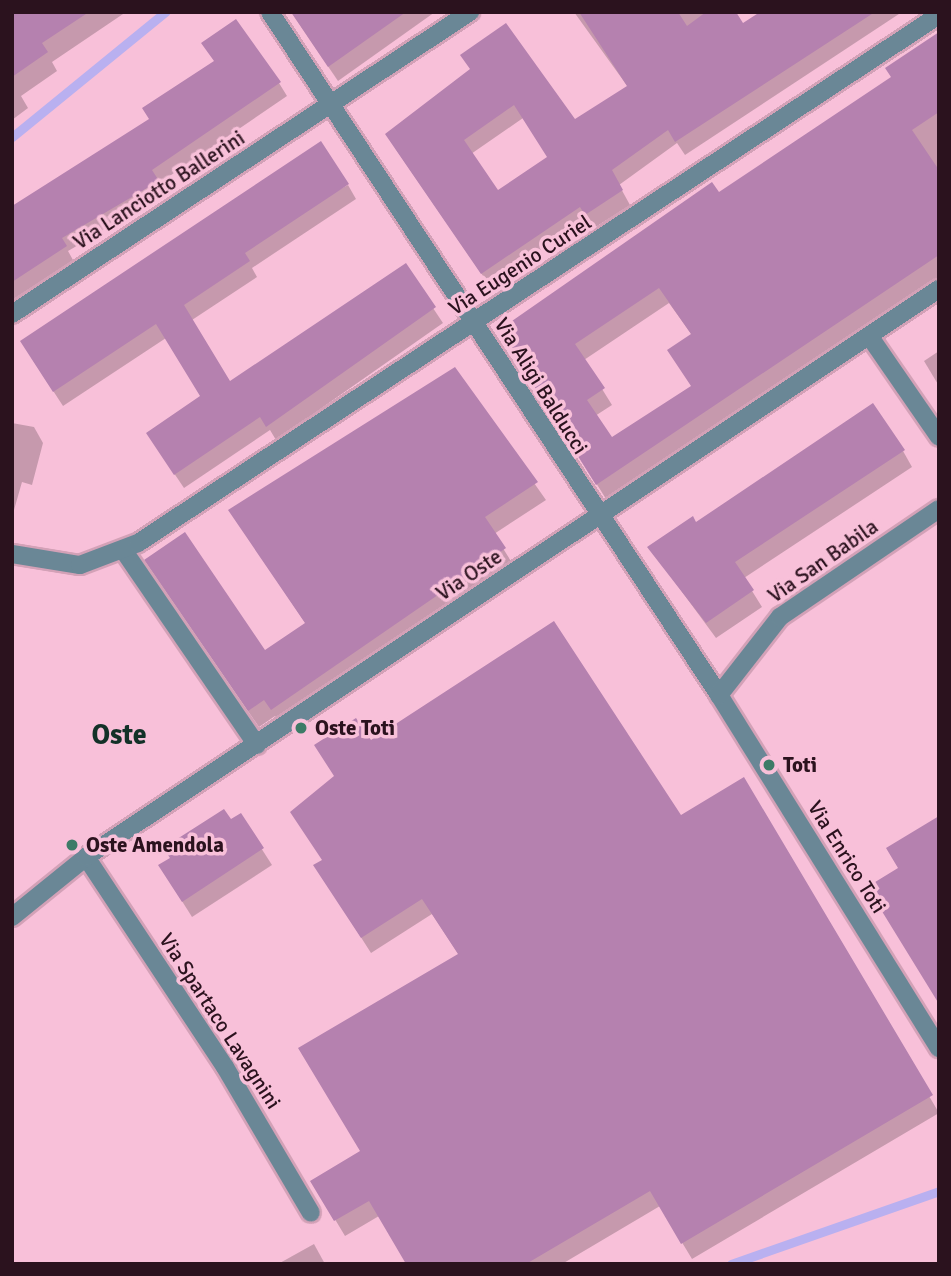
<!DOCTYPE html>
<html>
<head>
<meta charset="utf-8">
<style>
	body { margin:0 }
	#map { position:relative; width:951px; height:1276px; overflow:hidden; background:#f8c0d9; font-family:Signika,sans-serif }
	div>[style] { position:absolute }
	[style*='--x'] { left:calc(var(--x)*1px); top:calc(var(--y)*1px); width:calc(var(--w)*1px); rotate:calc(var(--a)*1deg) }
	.shadow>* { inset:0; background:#0003 }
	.stream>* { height:9px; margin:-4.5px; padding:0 4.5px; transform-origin:4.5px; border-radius:4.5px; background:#b9b0f0 }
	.building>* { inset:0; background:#b581af }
	.roads { filter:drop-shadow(2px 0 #d3a1b7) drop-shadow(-2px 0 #d3a1b7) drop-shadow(0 2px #d3a1b7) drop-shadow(0 -2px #d3a1b7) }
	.street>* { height:18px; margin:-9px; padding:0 9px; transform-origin:9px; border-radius:9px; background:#6a8796 }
	.dots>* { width:19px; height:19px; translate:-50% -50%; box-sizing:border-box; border:4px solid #f8c0d9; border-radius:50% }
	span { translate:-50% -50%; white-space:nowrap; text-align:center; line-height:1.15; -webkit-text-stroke:7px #f8c0d9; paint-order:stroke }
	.street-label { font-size:21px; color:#2b121e }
	.poi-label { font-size:21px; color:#2b121e; font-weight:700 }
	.left { translate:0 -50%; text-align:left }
	.district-label { font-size:28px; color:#133128; font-weight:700 }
	.frame { position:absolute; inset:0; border:14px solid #2b121e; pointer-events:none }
</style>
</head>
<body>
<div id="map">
	<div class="shadow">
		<div style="clip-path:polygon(12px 12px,126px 12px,52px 62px,57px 71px,21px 96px,28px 108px,12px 120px)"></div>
		<div style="clip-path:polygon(291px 12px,435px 12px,338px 81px)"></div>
		<div style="clip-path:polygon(evenodd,574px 12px,734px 12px,743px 25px,763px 12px,902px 12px,685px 155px,677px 143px,619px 185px,630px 205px,594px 228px,589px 220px,490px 286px,395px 148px,471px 70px,575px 121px,628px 87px,574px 12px,523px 118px,549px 158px,497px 192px,471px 154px,523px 118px)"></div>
		<div style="clip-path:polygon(evenodd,939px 34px,939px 277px,606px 499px,511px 346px,893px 78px,939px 34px,669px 303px,692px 335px,692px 387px,612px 439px,595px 416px,612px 405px,584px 360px,669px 303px)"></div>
		<div style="clip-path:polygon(215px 62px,279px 83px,287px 96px,158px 184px,165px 195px,68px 251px,73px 260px,12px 300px,12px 209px,150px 120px)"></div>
		<div style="clip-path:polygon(348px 185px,356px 199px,252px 268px,257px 277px,192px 320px,229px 383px,405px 266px,443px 323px,276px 440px,270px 430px,184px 488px,157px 448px,202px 397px,166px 338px,63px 406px,31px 357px)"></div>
		<div style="clip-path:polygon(939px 351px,939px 386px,924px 361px)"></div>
		<div style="clip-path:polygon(454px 369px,546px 500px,494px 534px,514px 566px,282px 726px,275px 716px,259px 727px,156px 577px,264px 652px,306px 624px,230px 511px)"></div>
		<div style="clip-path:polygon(12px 423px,34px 427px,43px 443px,32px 485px,22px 482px,12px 517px)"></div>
		<div style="clip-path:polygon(903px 451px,912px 467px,744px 578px,762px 607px,716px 638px,649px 547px,696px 524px)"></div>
		<div style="clip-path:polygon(370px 743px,681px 817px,744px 780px,939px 1113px,692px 1259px,660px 1206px,562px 1264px,408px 1264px,379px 1216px,345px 1236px,312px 1181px,362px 1152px,459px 955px,432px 914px,371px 953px,325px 881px,336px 778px)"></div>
		<div style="clip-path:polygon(240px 815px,272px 865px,192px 917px,170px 882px,172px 859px)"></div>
		<div style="clip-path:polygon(314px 1244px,325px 1264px,278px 1264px)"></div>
	</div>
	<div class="stream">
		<div style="--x:12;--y:137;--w:198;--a:-39.2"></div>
		<div style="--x:731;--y:1264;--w:220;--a:-19.3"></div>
	</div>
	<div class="building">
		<div style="clip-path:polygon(12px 12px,89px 12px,42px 43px,48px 52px,12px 77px)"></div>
		<div style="clip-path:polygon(291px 12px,406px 12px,328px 67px)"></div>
		<div style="clip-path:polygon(evenodd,579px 12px,678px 12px,687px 26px,706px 12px,736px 12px,743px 23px,760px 12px,875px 12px,675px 142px,668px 130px,612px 170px,623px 190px,585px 215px,580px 207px,481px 274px,385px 134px,470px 69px,460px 55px,506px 23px,575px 119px,627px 86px,579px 12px,514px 105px,547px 157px,498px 190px,464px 140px,514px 105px)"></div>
		<div style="clip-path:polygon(236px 19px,281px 82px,152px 170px,159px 181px,62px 238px,67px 246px,12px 282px,12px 206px,149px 119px,142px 108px,214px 61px,201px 43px)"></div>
		<div style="clip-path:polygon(evenodd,939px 32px,939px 112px,912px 130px,939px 170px,939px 255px,596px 485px,499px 330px,712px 182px,719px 192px,891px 77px,885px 68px,939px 32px,659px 288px,691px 334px,667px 350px,691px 386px,612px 437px,587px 400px,605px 388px,575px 344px,659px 288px)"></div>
		<div style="clip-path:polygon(321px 141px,349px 184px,245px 253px,250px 261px,184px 305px,230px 381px,406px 263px,436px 307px,266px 427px,260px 417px,174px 475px,146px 433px,200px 396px,156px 324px,53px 392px,20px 341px)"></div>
		<div style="clip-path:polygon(455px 367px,538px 482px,485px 517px,506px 548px,271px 710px,264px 700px,248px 711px,144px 560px,185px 532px,265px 650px,305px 623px,228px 510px)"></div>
		<div style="clip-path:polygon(873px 403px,905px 450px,735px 562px,754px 590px,706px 623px,647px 547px,693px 516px,696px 522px)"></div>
		<div style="clip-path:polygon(554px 621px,681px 815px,744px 777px,933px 1095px,681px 1244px,650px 1191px,526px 1264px,406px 1264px,369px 1201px,334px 1221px,310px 1181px,360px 1151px,298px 1048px,458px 954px,422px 899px,361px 938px,313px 865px,322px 860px,290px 812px,334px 776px,314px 745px,356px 718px,371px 740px)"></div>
		<div style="clip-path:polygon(224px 809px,231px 819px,241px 813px,264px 848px,182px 902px,158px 865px,170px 858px,163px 848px)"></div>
		<div style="clip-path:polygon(939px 816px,939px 1004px,867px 887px,898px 868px,886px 848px)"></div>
	</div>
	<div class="roads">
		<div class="street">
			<div style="--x:270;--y:12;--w:817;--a:56.68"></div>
			<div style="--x:719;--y:695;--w:416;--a:58.1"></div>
			<div style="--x:12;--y:314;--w:549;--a:-33.4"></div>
			<div style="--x:870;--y:337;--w:121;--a:55.4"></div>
			<div style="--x:124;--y:551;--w:235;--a:55.6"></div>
			<div style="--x:12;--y:554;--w:69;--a:9.2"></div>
			<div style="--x:80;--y:565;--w:62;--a:-20.8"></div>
			<div style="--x:138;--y:543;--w:959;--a:-33.39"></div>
			<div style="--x:719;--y:695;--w:99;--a:-52"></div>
			<div style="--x:780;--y:617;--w:192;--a:-34.2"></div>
			<div style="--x:86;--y:857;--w:252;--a:56.5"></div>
			<div style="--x:225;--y:1067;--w:169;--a:59.5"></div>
			<div style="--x:12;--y:917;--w:95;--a:-39"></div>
			<div style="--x:86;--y:857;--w:1025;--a:-33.66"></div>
		</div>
	</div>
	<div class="dots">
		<div style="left:301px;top:728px;background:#3d7b67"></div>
		<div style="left:769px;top:765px;background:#3d7b67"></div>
		<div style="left:72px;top:845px;background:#3d7b67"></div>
	</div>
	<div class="street-label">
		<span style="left:159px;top:190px;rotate:-33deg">Via Lanciotto Ballerini</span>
		<span style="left:520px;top:265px;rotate:-33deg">Via Eugenio Curiel</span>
		<span style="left:541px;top:386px;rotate:58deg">Via Aligi Balducci</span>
		<span style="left:823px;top:561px;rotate:-35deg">Via San Babila</span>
		<span style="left:469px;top:575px;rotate:-34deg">Via Oste</span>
		<span style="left:847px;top:857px;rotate:58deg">Via Enrico Toti</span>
		<span style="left:220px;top:1021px;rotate:57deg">Via Spartaco Lavagnini</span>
	</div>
	<div class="poi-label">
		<span class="left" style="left:315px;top:728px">Oste Toti</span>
		<span class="left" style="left:783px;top:765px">Toti</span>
		<span class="left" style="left:86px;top:845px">Oste Amendola</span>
	</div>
	<div class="district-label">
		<span style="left:119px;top:735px">Oste</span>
	</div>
	<div class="frame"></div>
</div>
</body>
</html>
